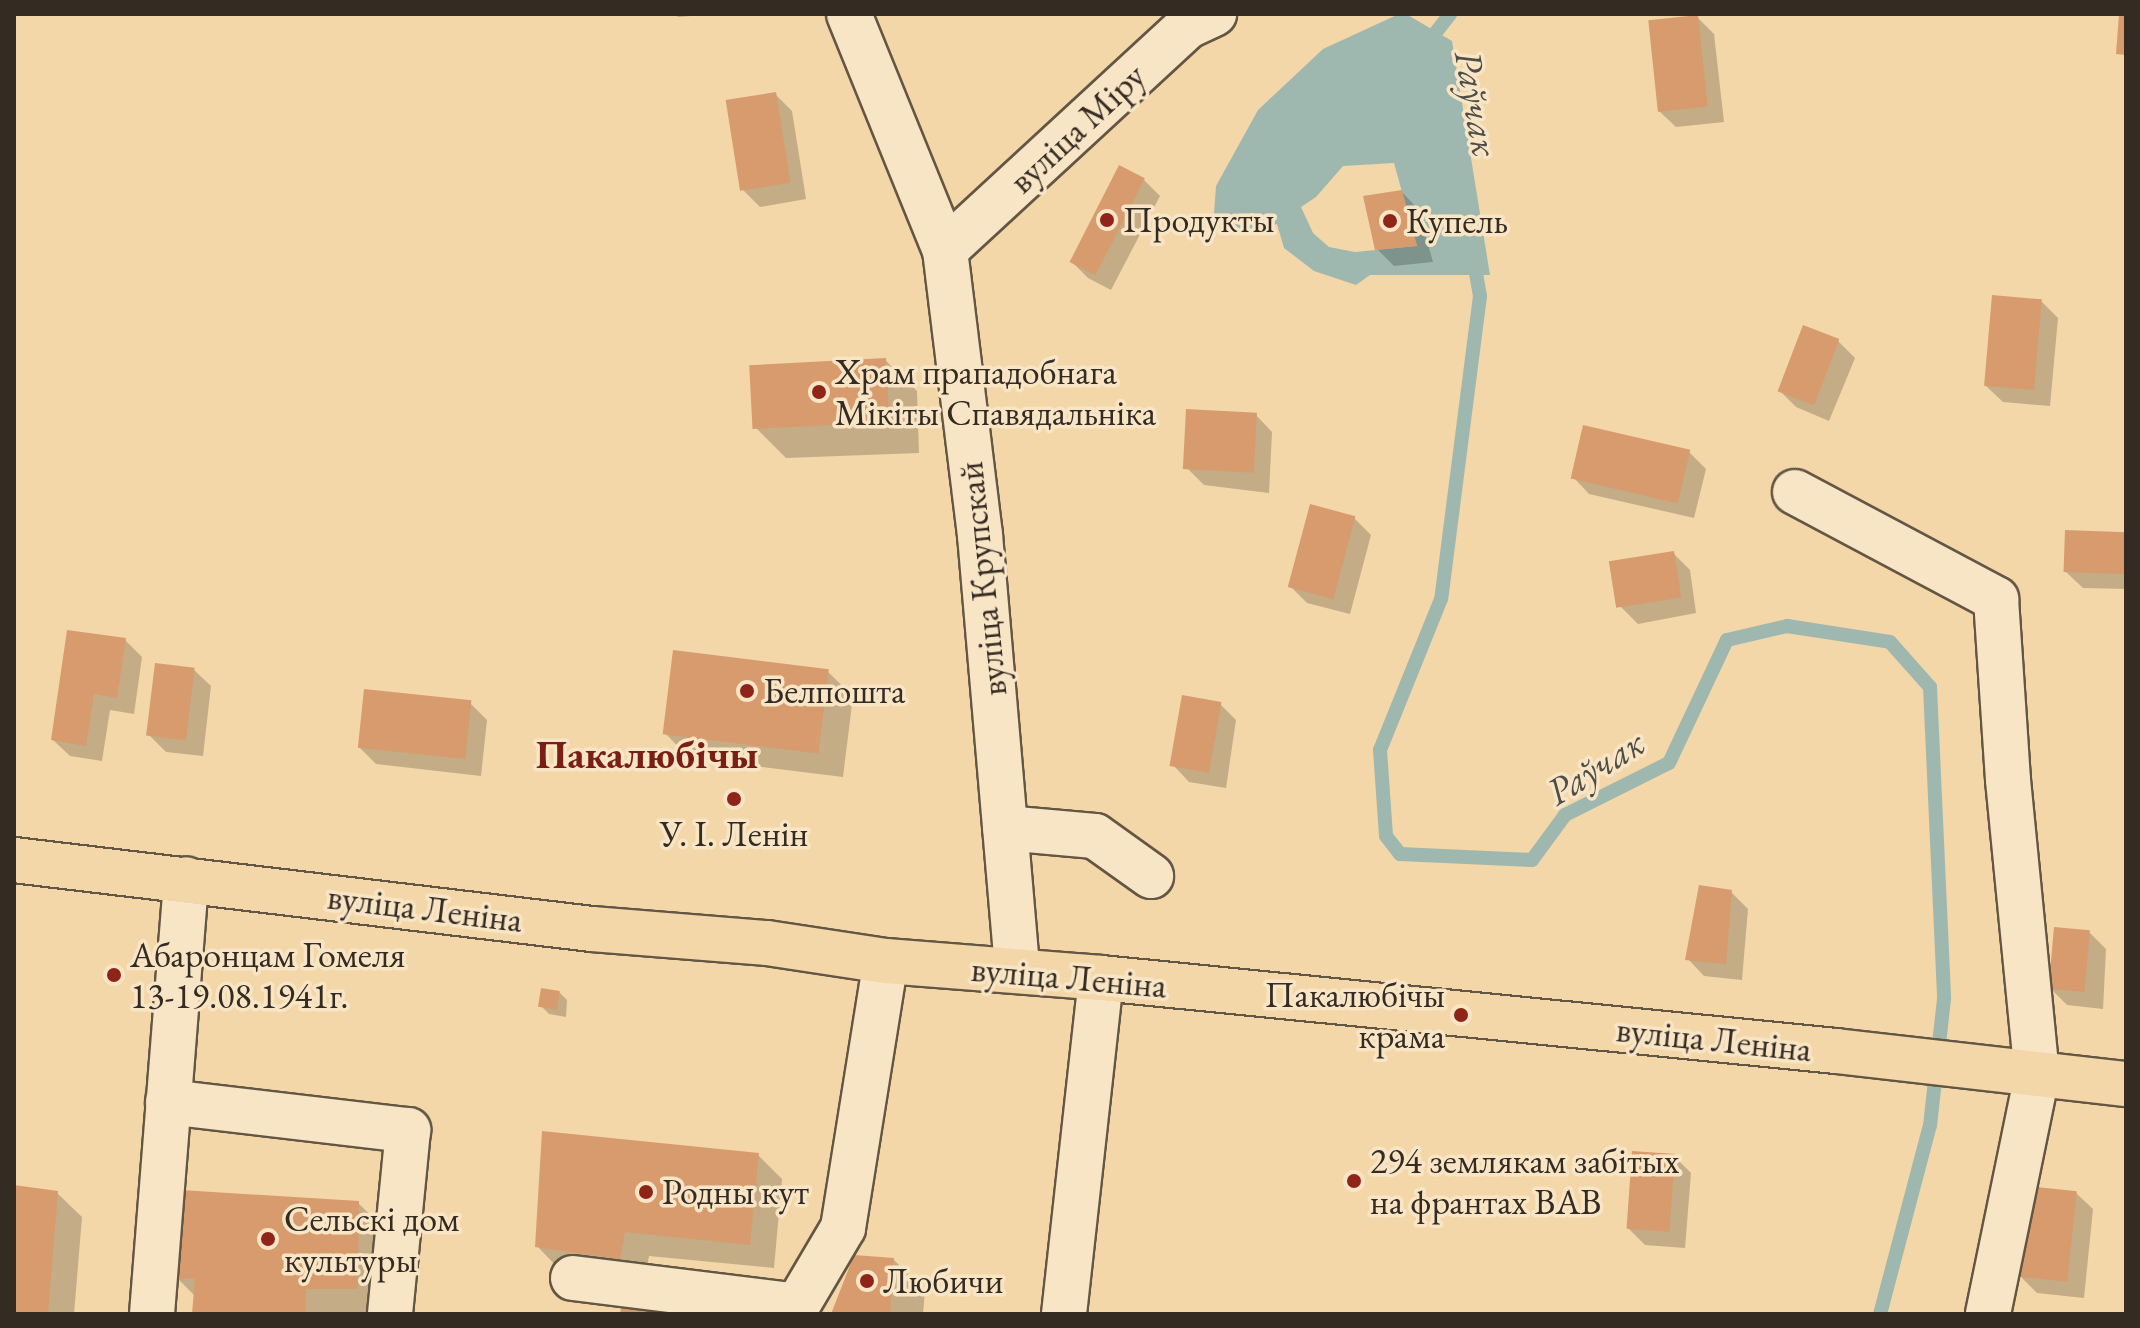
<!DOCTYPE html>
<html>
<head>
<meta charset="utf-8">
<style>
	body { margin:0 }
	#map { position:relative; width:2140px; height:1328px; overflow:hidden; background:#f4d7a8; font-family:"EB Garamond",serif }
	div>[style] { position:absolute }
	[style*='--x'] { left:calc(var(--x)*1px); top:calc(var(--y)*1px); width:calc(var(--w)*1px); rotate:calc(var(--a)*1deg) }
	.water>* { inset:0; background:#9eb8b0 }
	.shadow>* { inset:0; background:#0003 }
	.stream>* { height:14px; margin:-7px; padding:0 7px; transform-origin:7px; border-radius:7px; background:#9eb8b0 }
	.building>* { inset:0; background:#d79b6e; transform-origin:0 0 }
	.roads { filter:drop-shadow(2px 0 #645644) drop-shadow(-2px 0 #645644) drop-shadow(0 2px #645644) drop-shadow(0 -2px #645644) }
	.minor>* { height:44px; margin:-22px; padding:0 22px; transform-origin:22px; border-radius:22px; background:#f8e5c6 }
	.major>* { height:44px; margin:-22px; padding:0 22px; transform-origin:22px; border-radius:22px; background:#f4d7a8 }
	.dots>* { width:22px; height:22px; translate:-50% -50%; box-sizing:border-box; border:4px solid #f8e5c6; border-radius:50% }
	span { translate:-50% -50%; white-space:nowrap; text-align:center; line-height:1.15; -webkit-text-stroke:7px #f8e5c6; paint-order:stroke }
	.street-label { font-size:36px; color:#342b22 }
	.poi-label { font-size:36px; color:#342b22 }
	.left { translate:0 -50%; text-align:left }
	.right { translate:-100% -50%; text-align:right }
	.water-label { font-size:38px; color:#4e4e46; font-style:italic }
	.quarter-label { font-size:40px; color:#7a1f14; font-weight:700 }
	.frame { position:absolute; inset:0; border:16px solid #342b22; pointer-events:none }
</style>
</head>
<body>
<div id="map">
	<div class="water">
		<div style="clip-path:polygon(evenodd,1399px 14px,1406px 14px,1452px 41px,1490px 275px,1370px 275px,1356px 285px,1314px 271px,1284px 248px,1277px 224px,1249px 233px,1228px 227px,1214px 213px,1216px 186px,1258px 110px,1323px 49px,1399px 14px,1394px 163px,1417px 246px,1355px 252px,1329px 247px,1313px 233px,1301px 207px,1316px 197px,1343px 166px,1394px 163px)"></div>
	</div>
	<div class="shadow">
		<div style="clip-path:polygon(675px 14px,717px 14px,678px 17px)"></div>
		<div style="clip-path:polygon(1697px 17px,1714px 34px,1724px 122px,1676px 127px,1659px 111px)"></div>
		<div style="clip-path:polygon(775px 94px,792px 111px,806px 199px,760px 207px,743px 190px)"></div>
		<div style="clip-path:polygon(1144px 180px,1160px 196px,1111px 290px,1088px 278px,1071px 261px)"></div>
		<div style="clip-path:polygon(1402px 192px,1418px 209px,1433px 262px,1394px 266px,1377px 249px)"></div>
		<div style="clip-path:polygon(2041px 301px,2058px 318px,2050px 406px,2003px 402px,1986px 386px)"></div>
		<div style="clip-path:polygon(1838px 341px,1855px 358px,1829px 421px,1796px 407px,1779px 390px)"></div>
		<div style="clip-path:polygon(885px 360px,917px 391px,919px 453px,786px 458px,754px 426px)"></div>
		<div style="clip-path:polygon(1256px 415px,1272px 432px,1269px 493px,1204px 485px,1187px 468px)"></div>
		<div style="clip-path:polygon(1689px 452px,1706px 469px,1694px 518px,1589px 494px,1573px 477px)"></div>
		<div style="clip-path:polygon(1354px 518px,1371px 535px,1350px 614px,1307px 603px,1290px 586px)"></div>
		<div style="clip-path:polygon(2126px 534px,2126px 589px,2083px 588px,2066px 572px)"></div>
		<div style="clip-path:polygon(1673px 553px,1690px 570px,1696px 613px,1638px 624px,1621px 607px)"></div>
		<div style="clip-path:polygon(125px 640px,142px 657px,134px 714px,110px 710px,102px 761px,70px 756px,53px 740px)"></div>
		<div style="clip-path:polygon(194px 670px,211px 686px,203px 756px,166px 752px,149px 735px)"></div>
		<div style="clip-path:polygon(828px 672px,853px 696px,843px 777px,689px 758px,665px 733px)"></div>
		<div style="clip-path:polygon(470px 703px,487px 720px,481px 776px,376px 764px,359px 747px)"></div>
		<div style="clip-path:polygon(1220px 704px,1236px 720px,1226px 788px,1189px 782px,1173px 765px)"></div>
		<div style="clip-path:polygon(1731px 892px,1748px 909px,1742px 980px,1704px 976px,1688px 959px)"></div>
		<div style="clip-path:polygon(2089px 932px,2106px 949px,2103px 1009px,2067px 1005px,2050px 988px)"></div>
		<div style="clip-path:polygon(559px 992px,567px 1000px,566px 1017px,549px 1014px,541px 1006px)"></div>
		<div style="clip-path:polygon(758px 1155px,782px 1179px,774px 1268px,649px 1256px,644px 1283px,561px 1271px,537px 1246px)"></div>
		<div style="clip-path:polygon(1674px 1156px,1691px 1173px,1685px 1248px,1645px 1245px,1628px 1228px)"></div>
		<div style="clip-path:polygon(14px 1187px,57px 1193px,82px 1217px,74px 1314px,14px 1314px)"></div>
		<div style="clip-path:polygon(2076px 1193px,2093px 1209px,2084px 1298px,2037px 1293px,2020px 1276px)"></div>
		<div style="clip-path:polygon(358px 1203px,390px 1234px,388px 1314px,194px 1314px,196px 1297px,178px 1279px)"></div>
		<div style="clip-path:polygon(855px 1257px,894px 1260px,925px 1291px,923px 1314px,833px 1314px)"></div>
	</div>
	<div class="stream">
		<div style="--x:1435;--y:47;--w:11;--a:-100"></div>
		<div style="--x:1433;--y:36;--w:28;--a:-52"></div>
		<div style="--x:1473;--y:256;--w:41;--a:80.1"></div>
		<div style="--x:1480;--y:296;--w:305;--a:97.3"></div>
		<div style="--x:1441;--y:599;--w:163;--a:112"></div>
		<div style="--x:1380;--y:750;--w:86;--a:86"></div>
		<div style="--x:1386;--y:836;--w:23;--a:52"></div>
		<div style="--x:1400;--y:854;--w:132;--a:2.6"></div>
		<div style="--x:1532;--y:860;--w:56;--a:-53.7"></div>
		<div style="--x:1565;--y:815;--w:116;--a:-26.6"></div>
		<div style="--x:1669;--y:763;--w:136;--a:-64.8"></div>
		<div style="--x:1727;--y:640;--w:62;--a:-13.1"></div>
		<div style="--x:1787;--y:626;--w:104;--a:8.8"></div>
		<div style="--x:1890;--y:642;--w:60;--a:48.4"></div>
		<div style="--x:1930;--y:687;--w:312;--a:87.4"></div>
		<div style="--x:1944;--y:999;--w:127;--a:96.3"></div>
		<div style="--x:1930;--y:1125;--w:196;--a:104.8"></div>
	</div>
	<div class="building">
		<div style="clip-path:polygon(2119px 14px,2126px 14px,2126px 55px,2116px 54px)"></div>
		<div style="left:1698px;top:15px;width:92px;height:50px;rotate:84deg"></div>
		<div style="left:776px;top:92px;width:92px;height:51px;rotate:81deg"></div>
		<div style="left:1119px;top:165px;width:29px;height:109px;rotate:27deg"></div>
		<div style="clip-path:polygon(1402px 190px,1417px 246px,1375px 250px,1363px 196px)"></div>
		<div style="left:1992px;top:295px;width:50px;height:91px;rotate:5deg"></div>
		<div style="left:1803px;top:325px;width:39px;height:71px;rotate:21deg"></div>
		<div style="left:886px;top:358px;width:64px;height:137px;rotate:87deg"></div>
		<div style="left:1186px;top:409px;width:71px;height:60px;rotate:3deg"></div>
		<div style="left:1583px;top:425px;width:110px;height:55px;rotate:13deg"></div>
		<div style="left:1310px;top:504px;width:47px;height:86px;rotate:15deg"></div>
		<div style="left:2065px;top:530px;width:61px;height:42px;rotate:2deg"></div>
		<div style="left:1674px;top:551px;width:47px;height:66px;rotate:81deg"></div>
		<div style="clip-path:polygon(67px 630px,126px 638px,117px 698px,94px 694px,86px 746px,51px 740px)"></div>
		<div style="left:673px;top:650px;width:157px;height:85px;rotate:7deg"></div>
		<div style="left:155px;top:663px;width:40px;height:73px;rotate:7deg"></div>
		<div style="left:364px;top:689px;width:108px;height:59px;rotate:6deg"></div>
		<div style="left:1182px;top:695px;width:40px;height:72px;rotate:10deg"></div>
		<div style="clip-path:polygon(1699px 885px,1732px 890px,1726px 964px,1685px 960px)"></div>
		<div style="left:2054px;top:927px;width:36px;height:62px;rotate:5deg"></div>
		<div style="left:541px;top:988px;width:19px;height:19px;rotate:9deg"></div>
		<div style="clip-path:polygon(542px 1131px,759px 1153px,750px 1245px,625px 1232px,620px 1259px,535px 1247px)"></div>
		<div style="left:1632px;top:1151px;width:43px;height:78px;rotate:4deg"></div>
		<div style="clip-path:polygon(14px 1185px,58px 1191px,48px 1314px,14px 1314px)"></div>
		<div style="left:2027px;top:1186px;width:50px;height:91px;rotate:6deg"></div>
		<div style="clip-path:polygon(181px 1190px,359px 1201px,358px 1289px,306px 1289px,305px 1314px,192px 1314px,195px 1278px,176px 1280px)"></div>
		<div style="clip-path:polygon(854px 1255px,894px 1258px,890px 1311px,899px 1314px,831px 1314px)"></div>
		<div style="clip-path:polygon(621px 1308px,651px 1312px,650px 1314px,620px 1314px)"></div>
	</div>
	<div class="roads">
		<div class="minor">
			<div style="--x:849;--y:14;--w:255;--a:67.9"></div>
			<div style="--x:945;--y:250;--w:287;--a:83"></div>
			<div style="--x:980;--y:535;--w:437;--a:85.1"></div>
			<div style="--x:945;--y:250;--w:330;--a:-42.7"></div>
			<div style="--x:1188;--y:26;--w:29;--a:-25"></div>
			<div style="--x:1795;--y:492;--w:228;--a:28"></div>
			<div style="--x:1996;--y:599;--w:181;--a:86.2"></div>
			<div style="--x:2008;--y:780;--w:296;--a:84.4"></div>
			<div style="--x:2037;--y:1075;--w:244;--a:101.6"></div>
			<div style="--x:1005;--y:828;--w:90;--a:5.1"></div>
			<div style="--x:1095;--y:836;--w:69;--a:35.5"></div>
			<div style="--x:168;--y:1102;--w:242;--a:6.7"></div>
			<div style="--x:408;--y:1130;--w:185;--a:95.6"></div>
			<div style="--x:573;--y:1278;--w:226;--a:7.1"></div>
			<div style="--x:152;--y:1314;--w:436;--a:-85.5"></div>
			<div style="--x:796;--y:1314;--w:8;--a:-83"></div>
			<div style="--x:797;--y:1306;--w:91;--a:-59.5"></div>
			<div style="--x:843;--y:1228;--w:270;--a:-80.9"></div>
			<div style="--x:1064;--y:1314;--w:338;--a:-83.7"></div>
		</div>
		<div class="major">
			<div style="--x:14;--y:860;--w:582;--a:6.81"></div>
			<div style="--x:592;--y:929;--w:176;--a:4.6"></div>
			<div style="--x:767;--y:943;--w:120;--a:8.6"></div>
			<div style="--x:886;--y:961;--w:216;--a:4.5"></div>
			<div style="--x:1101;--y:978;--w:739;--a:5.67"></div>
			<div style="--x:1836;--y:1051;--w:292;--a:6.5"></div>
		</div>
	</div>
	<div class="dots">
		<div style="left:1107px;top:220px;background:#8f2418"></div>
		<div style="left:1390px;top:221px;background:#8f2418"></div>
		<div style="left:819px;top:392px;background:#8f2418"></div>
		<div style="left:747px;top:691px;background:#8f2418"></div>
		<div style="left:734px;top:799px;background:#8f2418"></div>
		<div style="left:114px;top:975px;background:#8f2418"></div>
		<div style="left:1461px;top:1015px;background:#8f2418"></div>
		<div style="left:1354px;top:1181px;background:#8f2418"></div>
		<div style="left:646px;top:1192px;background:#8f2418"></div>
		<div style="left:268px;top:1239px;background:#8f2418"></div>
		<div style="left:867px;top:1281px;background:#8f2418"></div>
	</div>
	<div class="street-label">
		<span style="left:1077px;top:128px;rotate:-43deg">вуліца Міру</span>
		<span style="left:982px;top:579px;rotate:-96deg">вуліца Крупскай</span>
		<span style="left:425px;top:908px;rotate:7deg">вуліца Леніна</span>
		<span style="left:1069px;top:977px;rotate:5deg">вуліца Леніна</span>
		<span style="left:1714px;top:1039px;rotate:6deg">вуліца Леніна</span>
	</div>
	<div class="poi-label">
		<span class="left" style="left:1123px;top:220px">Продукты</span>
		<span class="left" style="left:1406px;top:221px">Купель</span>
		<span class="left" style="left:835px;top:392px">Храм прападобнага<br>Мікіты Спавядальніка</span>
		<span class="left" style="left:763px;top:691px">Белпошта</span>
		<span style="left:734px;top:834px">У. І. Ленін</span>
		<span class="left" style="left:130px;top:975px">Абаронцам Гомеля<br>13-19.08.1941г.</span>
		<span class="right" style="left:1445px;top:1015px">Пакалюбічы<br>крама</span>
		<span class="left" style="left:1370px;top:1181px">294 землякам забітых<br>на франтах ВАВ</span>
		<span class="left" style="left:662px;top:1192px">Родны кут</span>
		<span class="left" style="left:284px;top:1239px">Сельскі дом<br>культуры</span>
		<span class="left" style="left:883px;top:1281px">Любичи</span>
	</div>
	<div class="water-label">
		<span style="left:1477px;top:103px;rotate:80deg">Раўчак</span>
		<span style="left:1595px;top:767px;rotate:-32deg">Раўчак</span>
	</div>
	<div class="quarter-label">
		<span style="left:647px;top:754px">Пакалюбічы</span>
	</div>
	<div class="frame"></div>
</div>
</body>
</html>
